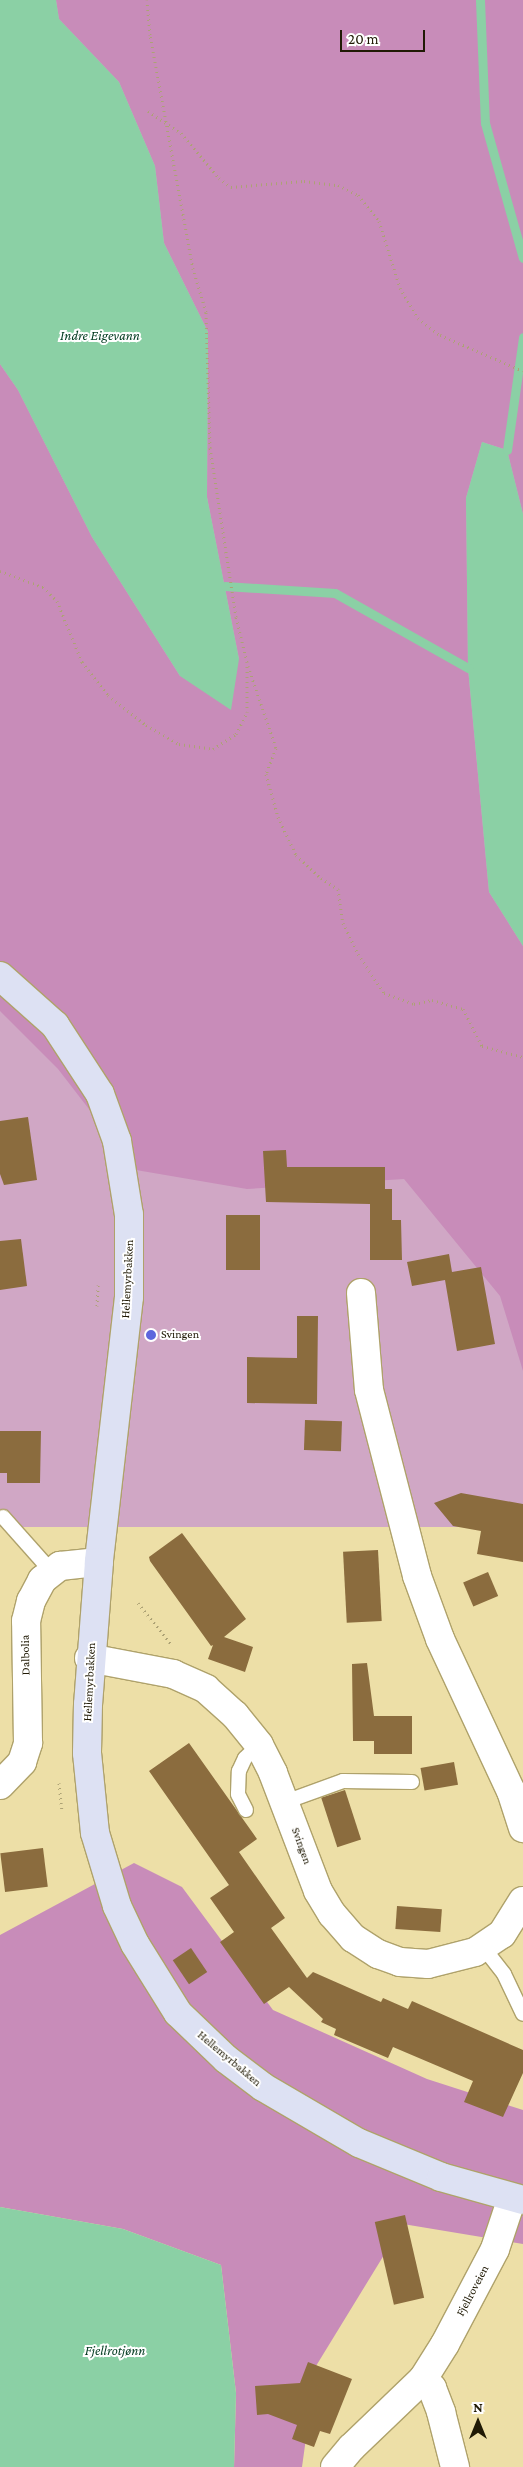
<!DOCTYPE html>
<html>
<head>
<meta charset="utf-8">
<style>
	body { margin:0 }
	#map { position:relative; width:523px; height:2467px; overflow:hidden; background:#eddfa7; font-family:"Crimson Pro",serif }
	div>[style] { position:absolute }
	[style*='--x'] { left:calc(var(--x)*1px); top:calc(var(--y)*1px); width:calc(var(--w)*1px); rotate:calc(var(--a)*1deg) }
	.green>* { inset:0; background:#d0a7c5; transform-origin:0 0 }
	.forest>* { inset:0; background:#c88cb9 }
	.water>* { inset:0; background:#8bd0a5 }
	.stream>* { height:9px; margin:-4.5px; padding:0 4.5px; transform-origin:4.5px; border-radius:4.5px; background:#8bd0a5 }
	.building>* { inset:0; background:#8b6c3e; transform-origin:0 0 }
	.path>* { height:3px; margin-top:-1.5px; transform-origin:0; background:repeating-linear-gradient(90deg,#ada275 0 1px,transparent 0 5px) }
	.roads { filter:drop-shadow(1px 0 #afa26b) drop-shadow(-1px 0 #afa26b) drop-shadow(0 1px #afa26b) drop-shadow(0 -1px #afa26b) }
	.lane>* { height:14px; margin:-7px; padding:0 7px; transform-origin:7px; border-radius:7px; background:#fff }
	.street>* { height:28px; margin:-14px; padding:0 14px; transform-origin:14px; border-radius:14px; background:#fff }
	.secondary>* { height:28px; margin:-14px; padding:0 14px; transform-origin:14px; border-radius:14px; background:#dde1f3 }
	.dots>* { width:14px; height:14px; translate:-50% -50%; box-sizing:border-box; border:2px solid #fff; border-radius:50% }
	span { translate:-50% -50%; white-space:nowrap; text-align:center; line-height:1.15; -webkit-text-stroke:4px #fff; paint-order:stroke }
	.street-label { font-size:12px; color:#201a05 }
	.poi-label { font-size:12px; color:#201a05 }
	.left { translate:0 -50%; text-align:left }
	.water-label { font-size:14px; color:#003a1f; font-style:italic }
	.north { position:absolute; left:453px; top:2397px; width:50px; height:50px; -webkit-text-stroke:4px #fff; paint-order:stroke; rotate:0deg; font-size:14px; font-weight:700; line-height:20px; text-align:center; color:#201a05 }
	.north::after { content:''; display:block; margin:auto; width:18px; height:22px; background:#201a05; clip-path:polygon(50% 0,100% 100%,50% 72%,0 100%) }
	.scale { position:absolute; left:340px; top:30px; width:85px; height:22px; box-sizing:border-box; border:2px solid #201a05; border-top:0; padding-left:6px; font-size:15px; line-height:18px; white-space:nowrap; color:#201a05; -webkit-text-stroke:4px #fff; paint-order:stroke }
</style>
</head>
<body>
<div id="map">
	<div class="green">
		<div style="left:0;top:0;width:523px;height:1527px"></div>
	</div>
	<div class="forest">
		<div style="clip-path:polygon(56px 0,523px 0,523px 514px,507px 450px,482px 442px,466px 498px,468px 668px,489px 892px,523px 946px,523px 1371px,500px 1296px,404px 1179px,247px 1189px,136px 1170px,58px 1069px,0 1011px,0 364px,18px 390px,92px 537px,180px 676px,239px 659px,207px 497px,208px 332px,164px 243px,155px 166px,119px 82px,59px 19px)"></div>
		<div style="clip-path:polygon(134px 1863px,182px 1887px,273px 2010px,427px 2079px,523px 2110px,523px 2244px,403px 2224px,316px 2366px,302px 2467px,234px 2467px,236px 2393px,221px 2265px,123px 2229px,0 2207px,0 1935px)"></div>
	</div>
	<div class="water">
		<div style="clip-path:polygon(0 0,56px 0,59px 19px,119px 82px,155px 166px,164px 243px,208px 332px,207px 497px,239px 659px,231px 710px,180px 676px,92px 537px,18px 390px,0 364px)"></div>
		<div style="clip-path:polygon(482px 442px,507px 450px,523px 514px,523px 946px,489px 892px,468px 668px,466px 498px)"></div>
		<div style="clip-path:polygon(0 2207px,123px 2229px,221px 2265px,236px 2393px,234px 2467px,0 2467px)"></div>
	</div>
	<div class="stream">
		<div style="--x:480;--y:0;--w:123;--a:87.7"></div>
		<div style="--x:485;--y:123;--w:140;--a:74.3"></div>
		<div style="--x:507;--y:450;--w:114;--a:-81.9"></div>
		<div style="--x:225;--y:586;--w:110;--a:3.6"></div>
		<div style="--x:335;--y:593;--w:153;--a:29.4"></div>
	</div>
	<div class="building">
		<div style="clip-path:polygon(28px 1117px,37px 1180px,4px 1185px,0 1174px,0 1121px)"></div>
		<div style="clip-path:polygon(286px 1150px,287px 1167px,385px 1167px,385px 1189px,392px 1189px,392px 1220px,401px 1220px,402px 1260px,370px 1260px,370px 1204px,266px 1202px,263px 1151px)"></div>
		<div style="left:226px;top:1215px;width:34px;height:55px"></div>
		<div style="clip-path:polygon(21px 1239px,27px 1286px,0 1290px,0 1241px)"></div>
		<div style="clip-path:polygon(449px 1254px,452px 1272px,481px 1267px,495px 1344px,457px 1351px,445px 1280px,412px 1286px,407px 1262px)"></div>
		<div style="clip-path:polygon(297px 1316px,318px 1316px,317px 1404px,247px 1403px,247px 1357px,297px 1358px)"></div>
		<div style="left:305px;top:1420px;width:37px;height:30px;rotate:2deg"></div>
		<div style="clip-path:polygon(0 1431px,41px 1431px,40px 1483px,7px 1483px,7px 1473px,0 1473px)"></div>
		<div style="clip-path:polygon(461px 1493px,523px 1504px,523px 1562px,477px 1554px,481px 1531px,453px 1526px,434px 1503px)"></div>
		<div style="clip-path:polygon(182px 1533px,246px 1619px,224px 1637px,253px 1647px,245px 1672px,208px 1659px,213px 1645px,211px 1646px,150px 1561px,149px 1557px)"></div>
		<div style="left:378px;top:1550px;width:71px;height:35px;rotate:87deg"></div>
		<div style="left:488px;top:1572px;width:26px;height:27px;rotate:67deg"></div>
		<div style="clip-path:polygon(367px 1663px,374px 1716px,412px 1716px,412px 1754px,374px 1754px,374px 1741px,353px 1741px,352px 1664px)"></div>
		<div style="clip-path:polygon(189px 1743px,257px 1839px,239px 1852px,285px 1918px,271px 1928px,307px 1978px,313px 1972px,381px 2002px,383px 1998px,408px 2009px,412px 2001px,523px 2050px,523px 2073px,503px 2117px,464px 2102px,473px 2081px,393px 2047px,388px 2058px,334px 2035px,336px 2029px,321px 2022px,323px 2019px,289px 1987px,264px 2004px,220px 1942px,234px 1932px,210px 1898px,229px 1885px,149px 1771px)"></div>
		<div style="left:454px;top:1762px;width:23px;height:34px;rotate:80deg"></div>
		<div style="left:345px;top:1790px;width:52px;height:25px;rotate:72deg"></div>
		<div style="left:43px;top:1848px;width:39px;height:43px;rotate:83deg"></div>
		<div style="left:397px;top:1906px;width:45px;height:23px;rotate:4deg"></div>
		<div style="left:191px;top:1948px;width:29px;height:22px;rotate:56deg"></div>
		<div style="left:405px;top:2215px;width:85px;height:31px;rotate:77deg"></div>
		<div style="clip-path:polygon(308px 2362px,352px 2379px,330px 2434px,320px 2431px,314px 2447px,292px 2439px,297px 2425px,268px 2414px,257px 2415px,255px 2386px,300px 2383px)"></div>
	</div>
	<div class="path">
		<div style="--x:148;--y:111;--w:40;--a:34"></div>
		<div style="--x:181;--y:133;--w:59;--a:49.8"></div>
		<div style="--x:219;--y:178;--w:15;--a:37"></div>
		<div style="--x:231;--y:187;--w:73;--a:-4.7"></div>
		<div style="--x:304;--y:181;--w:34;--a:7"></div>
		<div style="--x:338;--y:185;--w:22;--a:27"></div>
		<div style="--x:358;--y:195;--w:33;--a:51"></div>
		<div style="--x:379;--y:221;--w:70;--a:72.6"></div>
		<div style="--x:400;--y:288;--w:35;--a:59"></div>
		<div style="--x:418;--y:318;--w:28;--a:38"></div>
		<div style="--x:440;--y:335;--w:90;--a:23.4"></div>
		<div style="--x:0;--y:571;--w:46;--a:20.4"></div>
		<div style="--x:43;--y:587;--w:20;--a:45"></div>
		<div style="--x:57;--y:601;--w:66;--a:67.7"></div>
		<div style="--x:82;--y:662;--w:42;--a:51.8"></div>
		<div style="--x:108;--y:695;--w:48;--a:38.3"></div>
		<div style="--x:146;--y:725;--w:38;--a:30"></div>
		<div style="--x:179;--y:744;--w:34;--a:8"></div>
		<div style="--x:213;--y:749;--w:27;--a:-33"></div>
		<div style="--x:236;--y:734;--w:25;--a:-63"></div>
		<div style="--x:247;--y:712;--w:50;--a:-90"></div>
		<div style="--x:247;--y:662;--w:46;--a:-103.7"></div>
		<div style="--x:236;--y:617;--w:171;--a:-98.7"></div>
		<div style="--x:210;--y:448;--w:136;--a:-91.7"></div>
		<div style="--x:206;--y:312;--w:45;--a:-106.8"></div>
		<div style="--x:193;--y:269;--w:238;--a:-100.4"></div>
		<div style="--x:150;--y:35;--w:35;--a:-95"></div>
		<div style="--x:248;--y:666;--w:87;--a:71.1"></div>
		<div style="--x:276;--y:748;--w:28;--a:111"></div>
		<div style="--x:266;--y:774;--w:45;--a:74.4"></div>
		<div style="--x:278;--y:817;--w:42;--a:64.7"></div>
		<div style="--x:296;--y:855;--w:34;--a:43"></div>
		<div style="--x:321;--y:878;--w:20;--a:33"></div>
		<div style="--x:338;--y:889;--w:34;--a:82"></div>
		<div style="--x:343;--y:923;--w:34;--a:64"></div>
		<div style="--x:358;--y:954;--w:47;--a:56.3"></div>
		<div style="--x:384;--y:993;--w:32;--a:20"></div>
		<div style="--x:414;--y:1004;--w:18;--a:-13"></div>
		<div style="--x:432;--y:1000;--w:32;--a:16"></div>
		<div style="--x:463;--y:1009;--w:42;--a:62.8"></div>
		<div style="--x:482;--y:1046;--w:42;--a:15"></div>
		<div style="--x:97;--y:1306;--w:21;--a:-87"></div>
		<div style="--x:138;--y:1603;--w:54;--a:51"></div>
		<div style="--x:59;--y:1783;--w:28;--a:84"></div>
	</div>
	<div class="roads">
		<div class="lane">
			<div style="--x:3;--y:1517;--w:74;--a:48.3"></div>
			<div style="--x:285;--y:1802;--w:62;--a:-19.9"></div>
			<div style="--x:343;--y:1781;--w:69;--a:0.8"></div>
			<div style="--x:246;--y:1810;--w:18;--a:-117"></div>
			<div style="--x:238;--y:1794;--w:23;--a:-88"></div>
			<div style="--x:239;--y:1771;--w:14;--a:-65"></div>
			<div style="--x:245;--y:1758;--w:19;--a:-43"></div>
			<div style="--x:483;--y:1947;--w:34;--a:52"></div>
			<div style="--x:504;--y:1974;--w:44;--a:64.6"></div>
		</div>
		<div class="street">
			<div style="--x:361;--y:1293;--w:97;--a:85.3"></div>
			<div style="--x:369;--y:1390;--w:192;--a:75.5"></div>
			<div style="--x:417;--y:1576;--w:67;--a:69.9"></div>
			<div style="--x:440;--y:1639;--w:168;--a:65"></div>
			<div style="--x:511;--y:1791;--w:39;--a:72"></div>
			<div style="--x:89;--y:1658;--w:86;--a:10.8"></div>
			<div style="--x:173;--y:1674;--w:36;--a:24"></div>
			<div style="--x:206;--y:1689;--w:39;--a:42"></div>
			<div style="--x:235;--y:1715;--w:38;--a:51"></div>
			<div style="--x:259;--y:1745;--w:31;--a:63"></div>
			<div style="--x:273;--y:1773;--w:126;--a:69.1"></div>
			<div style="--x:318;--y:1891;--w:27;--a:59"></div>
			<div style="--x:332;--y:1914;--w:32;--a:49"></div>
			<div style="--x:353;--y:1938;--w:30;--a:33"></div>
			<div style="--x:378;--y:1954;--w:23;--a:20"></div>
			<div style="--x:400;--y:1962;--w:28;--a:4"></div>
			<div style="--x:428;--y:1964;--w:49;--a:-14.3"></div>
			<div style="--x:475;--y:1952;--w:32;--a:-34"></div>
			<div style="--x:502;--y:1934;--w:39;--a:-58"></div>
			<div style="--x:0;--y:1785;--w:32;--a:-46"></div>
			<div style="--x:22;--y:1762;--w:20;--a:-72"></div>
			<div style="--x:28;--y:1743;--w:122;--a:-90.9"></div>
			<div style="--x:26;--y:1621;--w:21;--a:-76"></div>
			<div style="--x:31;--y:1601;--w:24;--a:-62"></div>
			<div style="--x:42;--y:1580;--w:23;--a:-38"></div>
			<div style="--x:60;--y:1566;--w:39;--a:-6"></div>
			<div style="--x:423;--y:2379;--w:13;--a:45"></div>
			<div style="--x:432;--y:2388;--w:26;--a:69"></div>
			<div style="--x:441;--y:2412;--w:57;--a:75.7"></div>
			<div style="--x:335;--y:2467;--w:26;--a:-50"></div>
			<div style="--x:352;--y:2447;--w:98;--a:-43.8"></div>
			<div style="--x:423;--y:2379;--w:41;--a:-57.8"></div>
			<div style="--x:445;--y:2344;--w:107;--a:-62.2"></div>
			<div style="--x:495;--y:2249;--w:54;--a:-71.6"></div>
		</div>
		<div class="secondary">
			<div style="--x:0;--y:976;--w:74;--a:41.7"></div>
			<div style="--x:55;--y:1025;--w:82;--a:56.9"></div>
			<div style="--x:100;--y:1094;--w:50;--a:70.1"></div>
			<div style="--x:117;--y:1141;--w:75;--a:80.8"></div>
			<div style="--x:129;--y:1215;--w:82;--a:90"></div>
			<div style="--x:129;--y:1297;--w:267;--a:96.5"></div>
			<div style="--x:99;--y:1562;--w:142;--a:94.4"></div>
			<div style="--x:88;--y:1704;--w:49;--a:91.2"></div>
			<div style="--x:87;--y:1753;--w:80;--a:84.3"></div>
			<div style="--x:95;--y:1833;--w:76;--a:73.2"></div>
			<div style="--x:117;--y:1906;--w:42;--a:64.7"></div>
			<div style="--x:135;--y:1944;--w:81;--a:58.1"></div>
			<div style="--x:178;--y:2013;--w:66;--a:43.8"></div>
			<div style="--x:226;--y:2059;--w:46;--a:37.1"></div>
			<div style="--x:263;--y:2087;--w:111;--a:30.3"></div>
			<div style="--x:359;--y:2143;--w:89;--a:22.5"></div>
			<div style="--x:441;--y:2177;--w:85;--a:15.7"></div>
		</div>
	</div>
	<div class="dots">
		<div style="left:151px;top:1335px;background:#5d66dd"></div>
	</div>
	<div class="street-label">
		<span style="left:128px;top:1279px;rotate:-87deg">Hellemyrbakken</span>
		<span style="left:26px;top:1655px;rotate:-91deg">Dalbolia</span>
		<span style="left:90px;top:1682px;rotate:-87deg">Hellemyrbakken</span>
		<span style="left:301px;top:1846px;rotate:70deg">Svingen</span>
		<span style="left:229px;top:2059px;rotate:40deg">Hellemyrbakken</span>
		<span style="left:473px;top:2291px;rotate:-62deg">Fjellroveien</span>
	</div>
	<div class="poi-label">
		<span class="left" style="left:161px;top:1335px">Svingen</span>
	</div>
	<div class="water-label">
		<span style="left:100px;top:335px">Indre Eigevann</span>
		<span style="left:115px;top:2350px">Fjellrotjønn</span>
	</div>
	<div class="north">N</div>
	<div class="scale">20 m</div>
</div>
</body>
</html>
